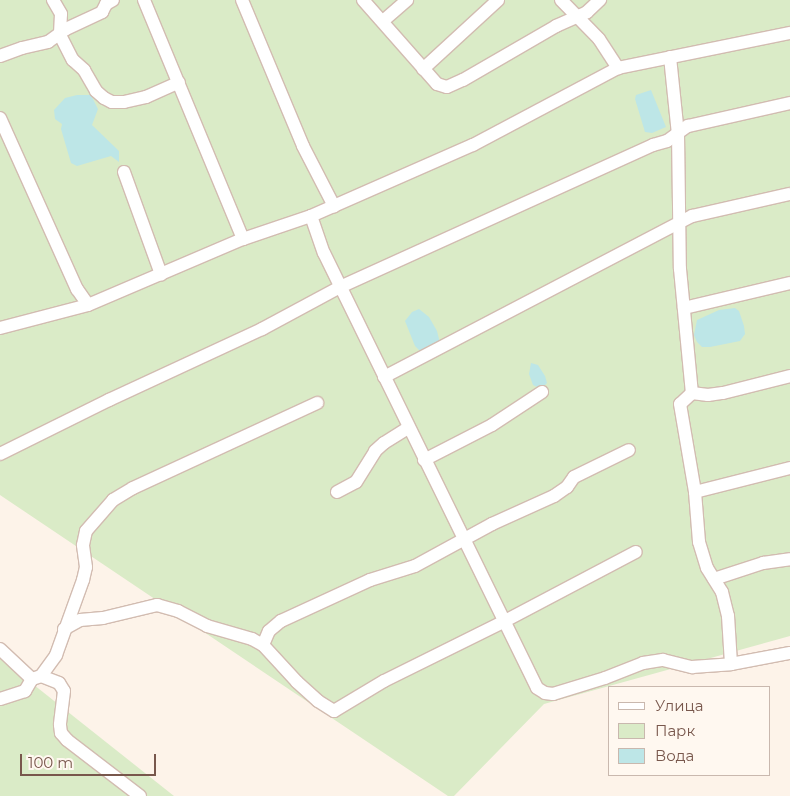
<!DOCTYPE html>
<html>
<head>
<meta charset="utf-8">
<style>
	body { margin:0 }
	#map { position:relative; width:790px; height:796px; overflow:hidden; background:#fdf3e9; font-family:Montserrat,sans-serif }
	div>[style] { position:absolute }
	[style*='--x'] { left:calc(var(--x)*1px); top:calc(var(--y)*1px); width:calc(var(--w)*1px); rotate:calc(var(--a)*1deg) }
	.green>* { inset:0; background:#daebc7 }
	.water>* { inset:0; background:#bde6e7 }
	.roads { filter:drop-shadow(1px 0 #d2bcb1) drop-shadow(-1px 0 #d2bcb1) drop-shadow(0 1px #d2bcb1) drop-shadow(0 -1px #d2bcb1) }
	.minor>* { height:12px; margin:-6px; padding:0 6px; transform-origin:6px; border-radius:6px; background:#fff }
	span { translate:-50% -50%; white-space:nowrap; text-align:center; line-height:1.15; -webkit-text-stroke:4px #fff8f0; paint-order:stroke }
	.legend { position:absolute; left:608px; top:686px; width:162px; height:90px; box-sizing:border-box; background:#fff8f0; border:1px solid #c9b8ae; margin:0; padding:6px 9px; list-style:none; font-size:15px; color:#78574c }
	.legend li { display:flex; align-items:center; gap:10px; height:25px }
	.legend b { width:25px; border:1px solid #c9b8ae }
	.scale { position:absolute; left:20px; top:754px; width:136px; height:22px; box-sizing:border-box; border:2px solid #78574c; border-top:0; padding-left:6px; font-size:15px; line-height:18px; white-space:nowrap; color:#78574c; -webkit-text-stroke:4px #fff8f0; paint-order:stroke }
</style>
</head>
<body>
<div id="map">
	<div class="green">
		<div style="clip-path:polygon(0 0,790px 0,790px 636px,544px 704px,454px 796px,448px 796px,0 495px)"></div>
		<div style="clip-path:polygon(0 658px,174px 796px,0 796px)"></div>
	</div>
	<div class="water">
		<div style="clip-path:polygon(651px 90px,666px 127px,652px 133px,645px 132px,635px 99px,636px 95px)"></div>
		<div style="clip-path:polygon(77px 95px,91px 95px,98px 109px,92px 125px,119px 151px,119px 162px,111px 156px,77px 166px,71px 163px,61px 129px,62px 124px,55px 119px,54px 110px,65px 98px)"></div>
		<div style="clip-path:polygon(735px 308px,739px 311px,744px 326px,745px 334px,740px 341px,710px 347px,702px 347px,697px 342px,694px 335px,697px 320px,719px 310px)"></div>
		<div style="clip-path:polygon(419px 309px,429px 317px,437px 331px,440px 343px,421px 352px,415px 346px,405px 321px,412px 312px)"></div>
		<div style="clip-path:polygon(531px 363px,538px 365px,545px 376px,547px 383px,544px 386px,537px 387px,533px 385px,529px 374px)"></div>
	</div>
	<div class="roads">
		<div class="minor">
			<div style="--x:53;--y:0;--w:16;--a:60"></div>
			<div style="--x:61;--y:14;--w:21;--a:93"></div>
			<div style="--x:60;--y:35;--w:28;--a:63"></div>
			<div style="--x:73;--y:60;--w:15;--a:42"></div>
			<div style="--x:84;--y:70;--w:24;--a:60"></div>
			<div style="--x:96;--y:91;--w:11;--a:41"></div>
			<div style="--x:104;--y:98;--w:9;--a:27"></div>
			<div style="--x:112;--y:102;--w:12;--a:0"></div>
			<div style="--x:124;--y:102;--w:23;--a:-13"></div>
			<div style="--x:146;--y:97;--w:36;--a:-24"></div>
			<div style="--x:144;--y:0;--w:259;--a:67.5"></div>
			<div style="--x:242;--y:0;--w:158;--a:67.3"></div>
			<div style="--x:303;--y:146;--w:68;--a:62.7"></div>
			<div style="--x:363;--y:0;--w:112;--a:48.6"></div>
			<div style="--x:437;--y:84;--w:10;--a:17"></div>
			<div style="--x:447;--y:87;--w:17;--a:-24"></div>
			<div style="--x:463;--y:80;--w:108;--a:-30.1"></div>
			<div style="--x:556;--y:26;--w:34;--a:-24"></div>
			<div style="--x:587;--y:12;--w:18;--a:-43"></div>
			<div style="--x:561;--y:0;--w:54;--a:45.7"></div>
			<div style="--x:599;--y:39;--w:35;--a:57"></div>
			<div style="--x:383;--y:21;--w:32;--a:-41"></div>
			<div style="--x:0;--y:56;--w:23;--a:-20"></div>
			<div style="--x:22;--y:48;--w:27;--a:-13"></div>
			<div style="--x:48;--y:42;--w:22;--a:-36"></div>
			<div style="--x:66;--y:29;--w:40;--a:-25"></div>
			<div style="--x:102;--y:12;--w:9;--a:-63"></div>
			<div style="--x:106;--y:4;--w:8;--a:-30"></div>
			<div style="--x:670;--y:57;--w:77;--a:84.1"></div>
			<div style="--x:678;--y:134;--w:135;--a:89.2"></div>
			<div style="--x:680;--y:269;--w:125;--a:84.5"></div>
			<div style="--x:692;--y:393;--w:16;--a:137"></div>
			<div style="--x:680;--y:404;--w:89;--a:80.3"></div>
			<div style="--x:695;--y:492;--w:50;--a:85.4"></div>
			<div style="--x:699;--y:542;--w:27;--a:73"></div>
			<div style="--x:707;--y:568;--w:28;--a:58"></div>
			<div style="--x:722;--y:592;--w:25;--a:76"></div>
			<div style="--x:728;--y:616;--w:48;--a:86.4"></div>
			<div style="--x:423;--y:69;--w:102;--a:-42.6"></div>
			<div style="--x:0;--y:118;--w:188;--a:65.8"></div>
			<div style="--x:77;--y:289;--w:19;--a:55"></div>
			<div style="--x:124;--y:172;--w:109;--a:70.1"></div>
			<div style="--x:311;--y:216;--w:39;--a:71"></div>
			<div style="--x:324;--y:253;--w:484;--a:63.9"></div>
			<div style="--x:537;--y:688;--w:9;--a:32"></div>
			<div style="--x:545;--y:693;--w:8;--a:7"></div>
			<div style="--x:553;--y:694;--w:54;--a:-17.1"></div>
			<div style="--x:605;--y:678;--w:41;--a:-21.5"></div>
			<div style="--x:643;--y:663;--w:20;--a:-9"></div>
			<div style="--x:663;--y:660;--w:30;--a:14"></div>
			<div style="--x:692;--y:667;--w:39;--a:-4"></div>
			<div style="--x:731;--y:664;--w:60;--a:-10.6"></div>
			<div style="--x:684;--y:308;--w:109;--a:-13.3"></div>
			<div style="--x:0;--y:328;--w:91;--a:-14.6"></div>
			<div style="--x:88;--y:305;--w:168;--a:-23.1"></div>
			<div style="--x:243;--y:239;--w:72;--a:-18.7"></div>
			<div style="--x:311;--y:216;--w:177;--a:-23.7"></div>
			<div style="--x:473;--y:145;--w:164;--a:-28"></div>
			<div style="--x:618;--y:68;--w:176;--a:-11.5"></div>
			<div style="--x:384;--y:377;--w:348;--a:-27.6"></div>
			<div style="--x:692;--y:216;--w:100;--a:-12.7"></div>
			<div style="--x:692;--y:393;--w:16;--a:7"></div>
			<div style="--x:708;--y:395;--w:15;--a:-8"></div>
			<div style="--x:723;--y:393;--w:69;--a:-14.2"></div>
			<div style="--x:0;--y:454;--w:122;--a:-26.4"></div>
			<div style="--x:109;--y:400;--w:169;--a:-24.9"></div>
			<div style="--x:262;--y:329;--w:89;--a:-28.3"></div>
			<div style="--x:340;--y:287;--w:344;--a:-24.4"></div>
			<div style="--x:653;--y:145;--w:15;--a:-16"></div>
			<div style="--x:667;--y:141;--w:26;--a:-36"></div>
			<div style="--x:688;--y:126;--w:105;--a:-12.7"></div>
			<div style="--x:424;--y:460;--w:76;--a:-27.2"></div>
			<div style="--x:492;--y:425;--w:60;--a:-33.4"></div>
			<div style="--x:337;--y:492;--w:21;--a:-28"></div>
			<div style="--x:356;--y:482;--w:36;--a:-58"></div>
			<div style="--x:375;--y:451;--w:12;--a:-42"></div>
			<div style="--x:384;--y:443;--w:28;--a:-32"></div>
			<div style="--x:695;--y:492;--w:98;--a:-14.2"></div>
			<div style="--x:714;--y:579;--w:52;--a:-18.1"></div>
			<div style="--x:763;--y:563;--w:27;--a:-8"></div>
			<div style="--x:64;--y:629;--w:18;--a:-29"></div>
			<div style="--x:80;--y:620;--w:23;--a:-5"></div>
			<div style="--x:103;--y:618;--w:56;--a:-13.5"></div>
			<div style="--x:157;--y:605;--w:22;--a:16"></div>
			<div style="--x:178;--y:611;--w:33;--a:27"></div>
			<div style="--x:207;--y:626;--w:47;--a:16.1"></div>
			<div style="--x:252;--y:639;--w:13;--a:29"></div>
			<div style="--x:263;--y:645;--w:50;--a:47.4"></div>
			<div style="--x:297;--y:682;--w:28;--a:42"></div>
			<div style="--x:318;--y:701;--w:19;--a:32"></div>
			<div style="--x:334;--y:711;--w:58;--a:-31"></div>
			<div style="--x:384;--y:681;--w:133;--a:-26.4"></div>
			<div style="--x:503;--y:622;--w:150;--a:-27.8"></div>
			<div style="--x:263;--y:645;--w:15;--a:-67"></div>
			<div style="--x:269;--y:631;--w:16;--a:-40"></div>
			<div style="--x:281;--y:621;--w:98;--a:-24.7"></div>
			<div style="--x:370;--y:580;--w:47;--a:-17.3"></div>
			<div style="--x:415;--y:566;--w:88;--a:-28.6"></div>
			<div style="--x:492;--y:524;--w:68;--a:-24.3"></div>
			<div style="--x:554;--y:496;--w:16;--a:-35"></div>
			<div style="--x:567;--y:487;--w:12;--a:-55"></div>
			<div style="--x:574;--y:477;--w:61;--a:-26.1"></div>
			<div style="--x:0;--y:649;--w:44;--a:43.2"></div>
			<div style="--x:32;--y:679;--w:14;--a:120"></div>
			<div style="--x:25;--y:691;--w:26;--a:162"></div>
			<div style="--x:41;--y:676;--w:19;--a:21"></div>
			<div style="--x:59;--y:683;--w:9;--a:58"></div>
			<div style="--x:64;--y:691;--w:34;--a:97"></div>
			<div style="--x:60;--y:725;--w:8;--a:83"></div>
			<div style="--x:61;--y:733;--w:9;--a:49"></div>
			<div style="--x:67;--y:740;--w:92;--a:37.5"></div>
			<div style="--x:32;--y:679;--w:9;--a:-18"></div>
			<div style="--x:41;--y:676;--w:26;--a:-54"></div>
			<div style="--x:56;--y:655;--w:80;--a:-70.2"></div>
			<div style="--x:83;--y:580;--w:13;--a:-77"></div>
			<div style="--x:86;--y:567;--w:22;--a:-98"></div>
			<div style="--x:83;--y:545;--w:14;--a:-78"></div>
			<div style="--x:86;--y:531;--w:41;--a:-48.9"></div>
			<div style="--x:113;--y:500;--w:23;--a:-31"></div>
			<div style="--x:133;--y:488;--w:203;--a:-24.8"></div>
		</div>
	</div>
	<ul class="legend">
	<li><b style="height:6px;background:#fff"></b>Улица</li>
	<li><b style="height:14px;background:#daebc7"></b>Парк</li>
	<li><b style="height:14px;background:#bde6e7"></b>Вода</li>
	</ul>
	<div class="scale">100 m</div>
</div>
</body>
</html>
